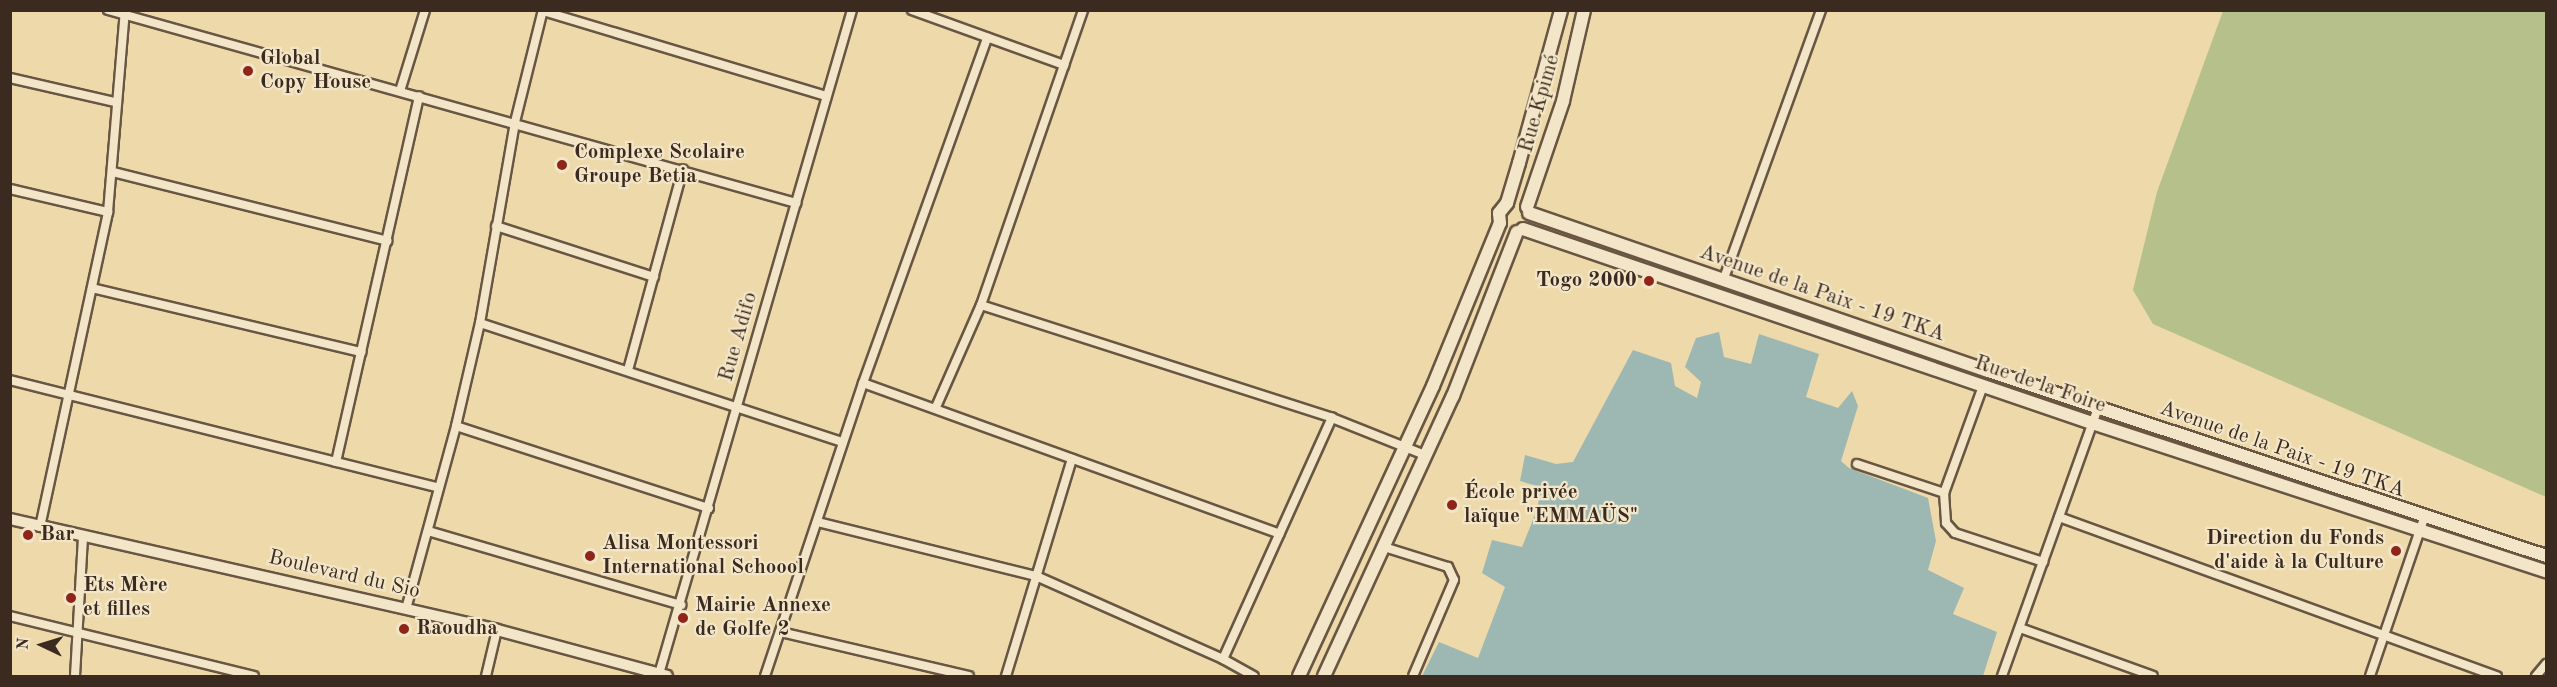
<!DOCTYPE html>
<html>
<head>
<meta charset="utf-8">
<style>
	body { margin:0 }
	#map { position:relative; width:2557px; height:687px; overflow:hidden; background:#edd9aa; font-family:"Old Standard TT",serif }
	div>[style] { position:absolute }
	[style*='--x'] { left:calc(var(--x)*1px); top:calc(var(--y)*1px); width:calc(var(--w)*1px); rotate:calc(var(--a)*1deg) }
	.green>* { inset:0; background:#b5c08b }
	.water>* { inset:0; background:#9db8b3 }
	.roads { filter:drop-shadow(2px 0 #685642) drop-shadow(-2px 0 #685642) drop-shadow(0 2px #685642) drop-shadow(0 -2px #685642) }
	.minor>* { height:8px; margin:-4px; padding:0 4px; transform-origin:4px; border-radius:4px; background:#f3e6c8 }
	.tertiary>* { height:10px; margin:-5px; padding:0 5px; transform-origin:5px; border-radius:5px; background:#f3e6c8 }
	.secondary>* { height:12px; margin:-6px; padding:0 6px; transform-origin:6px; border-radius:6px; background:#f3e6c8 }
	.dots>* { width:16px; height:16px; translate:-50% -50%; box-sizing:border-box; border:3px solid #f3e6c8; border-radius:50% }
	span { translate:-50% -50%; white-space:nowrap; text-align:center; line-height:1.15; -webkit-text-stroke:4.5px #f3e6c8; paint-order:stroke }
	.poi-label { font-size:21px; color:#3b2a1f; font-weight:700 }
	.left { translate:0 -50%; text-align:left }
	.right { translate:-100% -50%; text-align:right }
	.street-label { font-size:21px; color:#3b2a1f }
	.frame { position:absolute; inset:0; border:12px solid #3b2a1f; pointer-events:none }
	.north { position:absolute; left:12px; top:615px; width:60px; height:60px; -webkit-text-stroke:4px #f3e6c8; paint-order:stroke; rotate:274deg; font-size:16px; font-weight:700; line-height:24px; text-align:center; color:#3b2a1f }
	.north::after { content:''; display:block; margin:auto; width:21px; height:27px; background:#3b2a1f; clip-path:polygon(50% 0,100% 100%,50% 72%,0 100%) }
</style>
</head>
<body>
<div id="map">
	<div class="green">
		<div style="clip-path:polygon(2223px 11px,2546px 11px,2546px 497px,2153px 324px,2133px 290px,2157px 192px)"></div>
	</div>
	<div class="water">
		<div style="clip-path:polygon(1719px 332px,1724px 357px,1751px 364px,1759px 334px,1819px 354px,1806px 397px,1838px 408px,1852px 391px,1858px 406px,1841px 461px,1849px 468px,1928px 498px,1936px 541px,1928px 570px,1964px 588px,1953px 614px,1997px 632px,1983px 676px,1422px 676px,1439px 642px,1478px 658px,1505px 587px,1482px 573px,1492px 540px,1522px 547px,1537px 510px,1541px 487px,1520px 481px,1525px 455px,1556px 464px,1573px 462px,1633px 350px,1671px 363px,1675px 386px,1697px 398px,1701px 382px,1685px 367px,1696px 338px)"></div>
	</div>
	<div class="roads">
		<div class="minor">
			<div style="--x:108;--y:10;--w:715;--a:15.67"></div>
			<div style="--x:912;--y:10;--w:162;--a:19.9"></div>
			<div style="--x:543;--y:11;--w:296;--a:16.7"></div>
			<div style="--x:10;--y:78;--w:108;--a:12.9"></div>
			<div style="--x:400;--y:91;--w:85;--a:-72.8"></div>
			<div style="--x:113;--y:172;--w:283;--a:14.1"></div>
			<div style="--x:10;--y:189;--w:101;--a:13.2"></div>
			<div style="--x:496;--y:226;--w:166;--a:17.9"></div>
			<div style="--x:1723;--y:281;--w:288;--a:-70.1"></div>
			<div style="--x:92;--y:288;--w:277;--a:13.4"></div>
			<div style="--x:981;--y:305;--w:369;--a:17.8"></div>
			<div style="--x:1332;--y:418;--w:100;--a:21.7"></div>
			<div style="--x:480;--y:323;--w:382;--a:18.2"></div>
			<div style="--x:628;--y:370;--w:208;--a:-74.7"></div>
			<div style="--x:10;--y:380;--w:442;--a:14.1"></div>
			<div style="--x:863;--y:383;--w:443;--a:19.9"></div>
			<div style="--x:1983;--y:386;--w:114;--a:110"></div>
			<div style="--x:1944;--y:493;--w:30;--a:86"></div>
			<div style="--x:1946;--y:523;--w:13;--a:48"></div>
			<div style="--x:1955;--y:533;--w:93;--a:18.2"></div>
			<div style="--x:936;--y:407;--w:111;--a:-66.2"></div>
			<div style="--x:981;--y:305;--w:312;--a:-70.9"></div>
			<div style="--x:456;--y:426;--w:266;--a:18"></div>
			<div style="--x:336;--y:462;--w:375;--a:-77.2"></div>
			<div style="--x:1857;--y:464;--w:92;--a:18.4"></div>
			<div style="--x:2059;--y:517;--w:466;--a:20"></div>
			<div style="--x:818;--y:522;--w:225;--a:13.9"></div>
			<div style="--x:1036;--y:576;--w:205;--a:23.9"></div>
			<div style="--x:1223;--y:659;--w:35;--a:29"></div>
			<div style="--x:40;--y:527;--w:322;--a:-77.8"></div>
			<div style="--x:108;--y:212;--w:202;--a:-85.2"></div>
			<div style="--x:428;--y:531;--w:264;--a:16.3"></div>
			<div style="--x:1384;--y:547;--w:67;--a:17.4"></div>
			<div style="--x:1448;--y:567;--w:14;--a:65"></div>
			<div style="--x:1454;--y:580;--w:104;--a:113.1"></div>
			<div style="--x:406;--y:609;--w:190;--a:-74.7"></div>
			<div style="--x:456;--y:426;--w:106;--a:-76.9"></div>
			<div style="--x:480;--y:323;--w:204;--a:-80.1"></div>
			<div style="--x:515;--y:122;--w:115;--a:-76"></div>
			<div style="--x:10;--y:616;--w:251;--a:13.8"></div>
			<div style="--x:2020;--y:628;--w:141;--a:19.8"></div>
			<div style="--x:781;--y:632;--w:193;--a:13.2"></div>
			<div style="--x:1223;--y:659;--w:265;--a:-65.7"></div>
			<div style="--x:659;--y:674;--w:691;--a:-73.79"></div>
			<div style="--x:75;--y:676;--w:140;--a:-86.7"></div>
			<div style="--x:486;--y:676;--w:47;--a:-76.6"></div>
			<div style="--x:765;--y:676;--w:309;--a:-71.5"></div>
			<div style="--x:863;--y:383;--w:367;--a:-70.2"></div>
			<div style="--x:1006;--y:676;--w:227;--a:-73.1"></div>
			<div style="--x:2002;--y:676;--w:285;--a:-70.3"></div>
			<div style="--x:2370;--y:676;--w:167;--a:-71.1"></div>
			<div style="--x:2536;--y:676;--w:16;--a:-50"></div>
		</div>
		<div class="tertiary">
			<div style="--x:10;--y:519;--w:499;--a:12.8"></div>
			<div style="--x:497;--y:630;--w:176;--a:15.1"></div>
		</div>
		<div class="secondary">
			<div style="--x:1527;--y:207;--w:112;--a:-71.2"></div>
			<div style="--x:1563;--y:101;--w:93;--a:-77"></div>
			<div style="--x:1529;--y:213;--w:485;--a:19"></div>
			<div style="--x:1988;--y:371;--w:588;--a:18.34"></div>
			<div style="--x:1523;--y:229;--w:601;--a:18.83"></div>
			<div style="--x:2092;--y:423;--w:478;--a:18.1"></div>
			<div style="--x:1299;--y:676;--w:319;--a:-65.2"></div>
			<div style="--x:1433;--y:386;--w:176;--a:-67.7"></div>
			<div style="--x:1500;--y:223;--w:10;--a:-96"></div>
			<div style="--x:1499;--y:213;--w:13;--a:-51"></div>
			<div style="--x:1507;--y:203;--w:42;--a:-73.3"></div>
			<div style="--x:1519;--y:163;--w:159;--a:-74.6"></div>
			<div style="--x:1324;--y:676;--w:308;--a:-65.3"></div>
			<div style="--x:1453;--y:396;--w:176;--a:-68.7"></div>
		</div>
	</div>
	<div class="dots">
		<div style="left:248px;top:71px;background:#8f2418"></div>
		<div style="left:562px;top:165px;background:#8f2418"></div>
		<div style="left:1649px;top:281px;background:#8f2418"></div>
		<div style="left:1452px;top:505px;background:#8f2418"></div>
		<div style="left:28px;top:535px;background:#8f2418"></div>
		<div style="left:2396px;top:551px;background:#8f2418"></div>
		<div style="left:590px;top:556px;background:#8f2418"></div>
		<div style="left:71px;top:598px;background:#8f2418"></div>
		<div style="left:683px;top:618px;background:#8f2418"></div>
		<div style="left:404px;top:629px;background:#8f2418"></div>
	</div>
	<div class="poi-label">
		<span class="left" style="left:260px;top:71px">Global<br>Copy House</span>
		<span class="left" style="left:574px;top:165px">Complexe Scolaire<br>Groupe Betia</span>
		<span class="right" style="left:1637px;top:281px">Togo 2000</span>
		<span class="left" style="left:1464px;top:505px">École privée<br>laïque "EMMAÜS"</span>
		<span class="left" style="left:40px;top:535px">Bar</span>
		<span class="right" style="left:2384px;top:551px">Direction du Fonds<br>d'aide à la Culture</span>
		<span class="left" style="left:602px;top:556px">Alisa Montessori<br>International Schoool</span>
		<span class="left" style="left:83px;top:598px">Ets Mère<br>et filles</span>
		<span class="left" style="left:695px;top:618px">Mairie Annexe<br>de Golfe 2</span>
		<span class="left" style="left:416px;top:629px">Raoudha</span>
	</div>
	<div class="street-label">
		<span style="left:1540px;top:104px;rotate:-74deg">Rue Kpimé</span>
		<span style="left:1822px;top:294px;rotate:19deg">Avenue de la Paix - 19 TKA</span>
		<span style="left:739px;top:337px;rotate:-74deg">Rue Adifo</span>
		<span style="left:2040px;top:385px;rotate:19deg">Rue de la Foire</span>
		<span style="left:2282px;top:450px;rotate:19deg">Avenue de la Paix - 19 TKA</span>
		<span style="left:344px;top:575px;rotate:13deg">Boulevard du Sio</span>
	</div>
	<div class="frame"></div>
	<div class="north">N</div>
</div>
</body>
</html>
